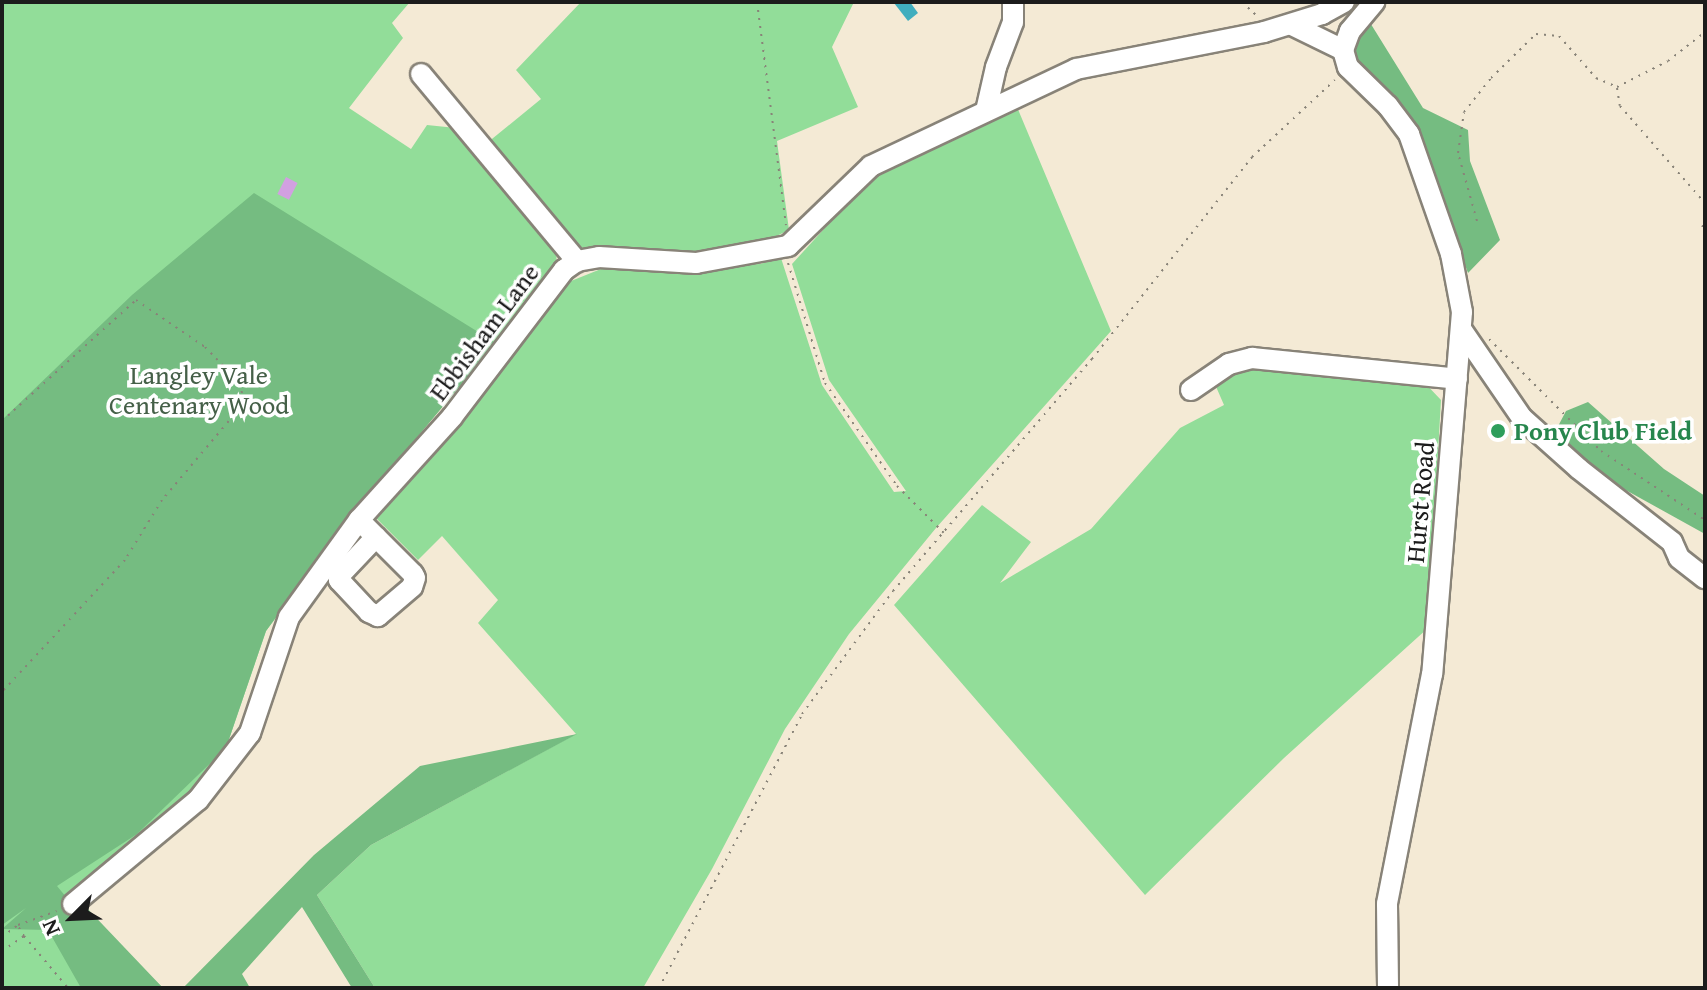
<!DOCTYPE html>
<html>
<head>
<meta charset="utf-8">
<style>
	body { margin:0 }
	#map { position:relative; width:1707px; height:990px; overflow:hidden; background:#f4ead5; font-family:"Gentium Book Plus",serif }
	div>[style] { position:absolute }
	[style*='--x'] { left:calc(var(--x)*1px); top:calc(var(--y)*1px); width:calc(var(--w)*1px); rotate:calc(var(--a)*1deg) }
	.green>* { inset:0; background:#92dd99 }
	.forest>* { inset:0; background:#75bc81 }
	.water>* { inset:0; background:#40aebe }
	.building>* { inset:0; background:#d1a0e1; transform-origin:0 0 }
	.path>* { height:2px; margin-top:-1px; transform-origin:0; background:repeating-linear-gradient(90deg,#888378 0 2px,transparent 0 8px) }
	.roads { filter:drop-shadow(2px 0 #888378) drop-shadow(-2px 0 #888378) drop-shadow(0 2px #888378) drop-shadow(0 -2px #888378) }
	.minor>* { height:20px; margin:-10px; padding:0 10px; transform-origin:10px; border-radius:10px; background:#fff }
	.dots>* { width:22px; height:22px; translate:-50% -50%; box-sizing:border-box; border:4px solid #fff; border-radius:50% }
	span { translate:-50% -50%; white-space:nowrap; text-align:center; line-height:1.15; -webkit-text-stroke:7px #fff; paint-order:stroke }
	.street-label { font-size:26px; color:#1c1c1c }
	.park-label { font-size:26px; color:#456048 }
	.leisure-label { font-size:26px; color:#27864d; font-weight:700 }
	.left { translate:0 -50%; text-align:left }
	.frame { position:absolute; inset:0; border:4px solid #1c1c1c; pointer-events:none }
	.north { position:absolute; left:32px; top:878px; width:80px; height:80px; -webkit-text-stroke:6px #fff; paint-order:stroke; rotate:246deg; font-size:22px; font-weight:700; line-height:32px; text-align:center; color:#1c1c1c }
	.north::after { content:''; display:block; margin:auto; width:28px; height:36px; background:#1c1c1c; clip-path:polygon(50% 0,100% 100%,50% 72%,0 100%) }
</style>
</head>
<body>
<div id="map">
	<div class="green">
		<div style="clip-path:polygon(2px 2px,410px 2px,392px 23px,403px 38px,349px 108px,411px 149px,427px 125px,456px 128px,557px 247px,556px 270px,347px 521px,266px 631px,226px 748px,198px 800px,74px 904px,163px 988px,2px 988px)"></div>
		<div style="clip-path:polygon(581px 2px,854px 2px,832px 47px,858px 107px,777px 141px,789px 230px,762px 243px,696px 253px,619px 248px,589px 252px,573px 245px,487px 143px,541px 99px,516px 70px)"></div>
		<div style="clip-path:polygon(1017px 107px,1111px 331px,936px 528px,849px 634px,785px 729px,712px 869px,643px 988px,375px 988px,317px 895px,371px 845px,576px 734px,478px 623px,498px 600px,442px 536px,418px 560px,376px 518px,445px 442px,571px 281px,601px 269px,760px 264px,781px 258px,822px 385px,894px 492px,906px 491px,829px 380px,792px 264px,876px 172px)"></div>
		<div style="clip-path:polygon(1240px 366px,1421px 379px,1441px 400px,1428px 628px,1284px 758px,1145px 895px,894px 605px,982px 505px,1031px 542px,1000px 583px,1091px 529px,1180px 428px,1224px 405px,1214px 382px)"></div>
	</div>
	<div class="forest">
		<div style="clip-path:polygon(1369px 21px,1423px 108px,1468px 130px,1470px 161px,1500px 240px,1468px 273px,1423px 149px,1389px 96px,1350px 51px)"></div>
		<div style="clip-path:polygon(254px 193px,496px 343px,347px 521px,266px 631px,226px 748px,137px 834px,57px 886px,76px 909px,84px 905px,163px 988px,81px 988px,48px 930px,2px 929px,26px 908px,2px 925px,2px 420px,132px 295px)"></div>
		<div style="clip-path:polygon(1588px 402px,1664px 469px,1705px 496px,1705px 534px,1613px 483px,1555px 432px,1566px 411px)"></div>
		<div style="clip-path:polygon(577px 734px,371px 845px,317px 895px,375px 988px,352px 988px,302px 907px,242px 974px,250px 988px,183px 988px,314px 855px,420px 766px)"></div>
	</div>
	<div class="water">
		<div style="clip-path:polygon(910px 2px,918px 13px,908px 21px,894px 3px)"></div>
	</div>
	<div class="building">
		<div style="left:286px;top:177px;width:13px;height:19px;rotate:27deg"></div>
	</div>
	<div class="path">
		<div style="--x:757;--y:2;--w:225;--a:82.6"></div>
		<div style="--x:1242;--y:2;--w:19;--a:43"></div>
		<div style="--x:1617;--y:88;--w:18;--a:81"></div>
		<div style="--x:1620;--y:106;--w:129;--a:48.8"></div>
		<div style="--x:1477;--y:221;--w:71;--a:-105.6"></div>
		<div style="--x:1458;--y:153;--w:41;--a:-81.7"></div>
		<div style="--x:1464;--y:112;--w:43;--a:-51.5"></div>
		<div style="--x:1491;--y:78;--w:63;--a:-44.4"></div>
		<div style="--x:1536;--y:34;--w:23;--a:5"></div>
		<div style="--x:1559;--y:36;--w:56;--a:48.6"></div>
		<div style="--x:1596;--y:78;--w:23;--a:23"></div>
		<div style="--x:1617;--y:87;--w:57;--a:-27"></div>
		<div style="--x:1668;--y:61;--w:47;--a:-38.1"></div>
		<div style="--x:1702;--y:227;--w:5;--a:-53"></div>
		<div style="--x:788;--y:263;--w:126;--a:72.9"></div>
		<div style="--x:825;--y:383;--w:126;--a:55"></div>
		<div style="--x:897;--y:486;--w:66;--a:45"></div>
		<div style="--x:1489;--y:339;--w:158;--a:45"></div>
		<div style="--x:1601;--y:451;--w:125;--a:33.6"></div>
		<div style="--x:2;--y:421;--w:181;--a:-42.1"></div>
		<div style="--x:136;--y:300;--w:83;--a:34.3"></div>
		<div style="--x:205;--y:347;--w:50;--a:45.8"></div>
		<div style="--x:240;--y:383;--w:20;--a:79"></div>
		<div style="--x:244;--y:403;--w:127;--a:130.2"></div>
		<div style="--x:162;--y:500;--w:70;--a:121.7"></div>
		<div style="--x:125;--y:560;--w:180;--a:133"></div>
		<div style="--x:24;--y:936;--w:68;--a:49.8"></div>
		<div style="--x:2;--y:937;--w:20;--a:-37"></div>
		<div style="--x:18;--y:925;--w:41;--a:-19.7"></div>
		<div style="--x:2;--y:951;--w:27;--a:-34"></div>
		<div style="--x:24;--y:936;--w:12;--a:-121"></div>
		<div style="--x:659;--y:988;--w:309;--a:-62.4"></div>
		<div style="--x:802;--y:714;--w:153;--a:-53.5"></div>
		<div style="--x:893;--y:591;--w:306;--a:-49.4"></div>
		<div style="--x:1092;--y:359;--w:258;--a:-51.6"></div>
		<div style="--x:1252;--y:157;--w:113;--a:-42.9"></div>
	</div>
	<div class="roads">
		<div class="minor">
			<div style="--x:1292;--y:25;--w:57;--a:26.1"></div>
			<div style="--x:1343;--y:50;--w:18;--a:74"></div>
			<div style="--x:1348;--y:67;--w:56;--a:44.3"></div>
			<div style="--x:1388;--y:106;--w:35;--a:53"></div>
			<div style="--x:1409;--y:134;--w:127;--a:70.7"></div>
			<div style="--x:1451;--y:254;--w:59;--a:79.3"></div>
			<div style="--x:1462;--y:312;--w:363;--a:94.7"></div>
			<div style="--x:1432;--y:674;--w:234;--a:101.1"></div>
			<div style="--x:1387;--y:904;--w:84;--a:89.3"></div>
			<div style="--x:1343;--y:50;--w:20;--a:-70"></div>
			<div style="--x:1350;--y:31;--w:38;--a:-50"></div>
			<div style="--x:421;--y:74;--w:244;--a:50.2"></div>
			<div style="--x:986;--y:111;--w:45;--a:-77.2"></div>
			<div style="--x:996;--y:67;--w:48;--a:-69.3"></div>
			<div style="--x:1013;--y:22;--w:20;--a:-90"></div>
			<div style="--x:1461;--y:329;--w:108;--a:55.6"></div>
			<div style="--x:1522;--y:418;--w:76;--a:41.8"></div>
			<div style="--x:1579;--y:469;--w:118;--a:38.1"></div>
			<div style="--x:1672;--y:542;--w:17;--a:66"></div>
			<div style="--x:1679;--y:558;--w:33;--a:38"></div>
			<div style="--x:1191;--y:390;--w:46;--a:-34.4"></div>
			<div style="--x:1229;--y:364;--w:24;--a:-15"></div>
			<div style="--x:1252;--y:358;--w:206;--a:5.8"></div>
			<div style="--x:359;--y:520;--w:76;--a:45"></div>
			<div style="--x:413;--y:574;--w:4;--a:63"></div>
			<div style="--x:415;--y:578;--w:9;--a:108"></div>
			<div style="--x:412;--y:587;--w:45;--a:139.5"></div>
			<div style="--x:378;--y:616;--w:10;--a:-156"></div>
			<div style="--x:369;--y:612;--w:44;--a:-133.2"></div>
			<div style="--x:339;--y:580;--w:6;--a:-72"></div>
			<div style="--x:341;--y:574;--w:51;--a:-46.6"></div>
			<div style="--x:73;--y:904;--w:163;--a:-39.8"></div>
			<div style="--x:198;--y:800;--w:85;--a:-52.2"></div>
			<div style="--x:250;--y:733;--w:122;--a:-71.4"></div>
			<div style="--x:289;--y:617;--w:120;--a:-54.2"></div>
			<div style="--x:359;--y:520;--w:139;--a:-47.9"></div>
			<div style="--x:452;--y:417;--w:185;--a:-52.7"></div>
			<div style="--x:564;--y:270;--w:16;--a:-35"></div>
			<div style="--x:577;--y:261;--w:22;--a:-10"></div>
			<div style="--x:599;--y:257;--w:97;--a:3.5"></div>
			<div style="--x:696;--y:263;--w:94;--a:-10.5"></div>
			<div style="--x:788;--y:246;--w:115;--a:-43.9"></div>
			<div style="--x:871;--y:166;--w:227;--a:-25.3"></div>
			<div style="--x:1076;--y:69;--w:192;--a:-11.1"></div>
			<div style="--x:1264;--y:32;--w:61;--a:-17.2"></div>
			<div style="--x:1322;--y:14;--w:25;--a:-29"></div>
		</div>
	</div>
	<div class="dots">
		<div style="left:1498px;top:431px;background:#2e9e5b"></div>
	</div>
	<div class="street-label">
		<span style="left:484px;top:332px;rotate:-53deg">Ebbisham Lane</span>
		<span style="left:1420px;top:502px;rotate:-85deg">Hurst Road</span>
	</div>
	<div class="park-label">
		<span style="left:199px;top:390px">Langley Vale<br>Centenary Wood</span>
	</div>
	<div class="leisure-label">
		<span class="left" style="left:1514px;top:431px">Pony Club Field</span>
	</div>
	<div class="frame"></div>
	<div class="north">N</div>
</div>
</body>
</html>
